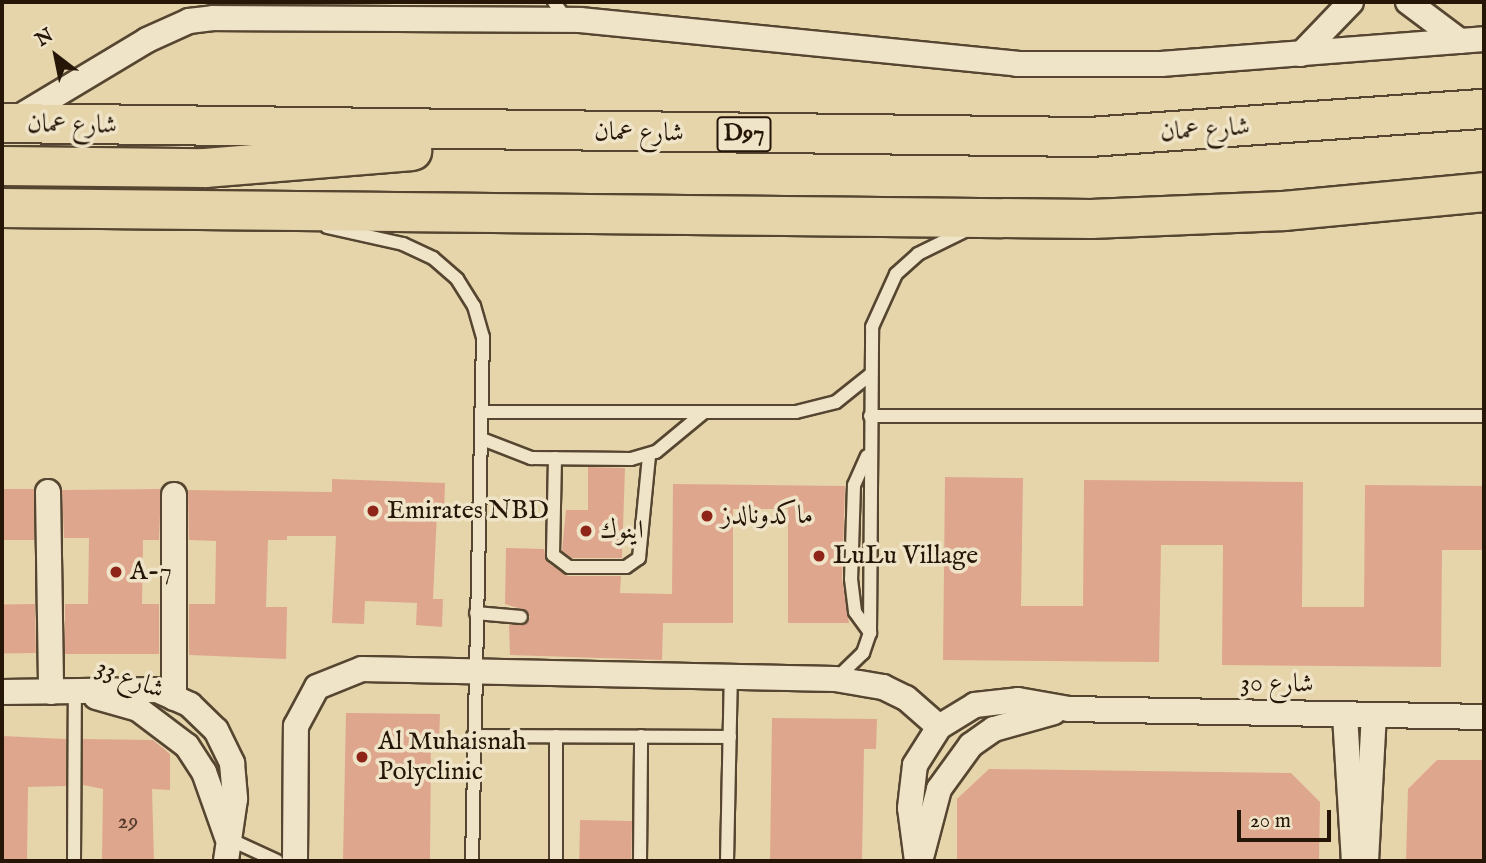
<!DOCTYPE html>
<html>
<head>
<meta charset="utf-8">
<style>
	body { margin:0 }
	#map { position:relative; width:1486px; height:863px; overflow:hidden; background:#e6d5ab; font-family:"IM FELL English",Amiri,serif }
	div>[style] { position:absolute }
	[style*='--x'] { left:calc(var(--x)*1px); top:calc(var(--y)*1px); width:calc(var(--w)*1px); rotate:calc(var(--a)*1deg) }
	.building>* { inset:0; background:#dfa68e; transform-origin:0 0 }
	.roads { filter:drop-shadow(2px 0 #564631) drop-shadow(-2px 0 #564631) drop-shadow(0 2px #564631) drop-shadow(0 -2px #564631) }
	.service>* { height:12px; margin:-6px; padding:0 6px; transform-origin:6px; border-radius:6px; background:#efe4c8 }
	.minor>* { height:24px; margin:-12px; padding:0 12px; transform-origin:12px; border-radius:12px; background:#efe4c8 }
	.primary>* { height:38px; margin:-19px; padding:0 19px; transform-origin:19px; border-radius:19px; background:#e6d5ab }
	.dots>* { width:19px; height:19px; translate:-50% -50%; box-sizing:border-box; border:4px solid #efe4c8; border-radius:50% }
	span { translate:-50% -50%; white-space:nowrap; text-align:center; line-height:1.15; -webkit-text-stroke:7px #efe4c8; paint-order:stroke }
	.number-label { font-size:23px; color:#543a2a }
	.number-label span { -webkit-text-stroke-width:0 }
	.shield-label span { padding:2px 5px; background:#efe4c8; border:2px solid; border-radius:5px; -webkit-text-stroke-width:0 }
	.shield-label { font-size:24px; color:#261608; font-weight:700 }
	.street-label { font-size:26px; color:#261608 }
	.poi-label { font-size:26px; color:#261608 }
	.left { translate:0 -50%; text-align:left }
	.frame { position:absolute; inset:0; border:4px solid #261608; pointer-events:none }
	.north { position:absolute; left:21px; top:21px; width:70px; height:70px; -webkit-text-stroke:5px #efe4c8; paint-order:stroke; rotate:328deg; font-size:19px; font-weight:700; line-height:28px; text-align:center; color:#261608 }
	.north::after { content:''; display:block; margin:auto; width:24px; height:32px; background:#261608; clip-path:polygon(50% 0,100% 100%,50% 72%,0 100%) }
	.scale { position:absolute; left:1237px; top:810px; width:94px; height:32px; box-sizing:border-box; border:4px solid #261608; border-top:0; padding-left:9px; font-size:21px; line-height:24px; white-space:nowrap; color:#261608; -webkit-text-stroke:5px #efe4c8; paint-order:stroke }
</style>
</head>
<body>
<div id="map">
	<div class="building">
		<div style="clip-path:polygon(588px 467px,625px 468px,622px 558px,572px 558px,562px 551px,566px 510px,588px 510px)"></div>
		<div style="clip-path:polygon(945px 477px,1023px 478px,1021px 606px,1083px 606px,1084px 480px,1303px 482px,1302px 607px,1364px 607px,1365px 485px,1484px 486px,1484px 550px,1442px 550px,1441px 667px,1222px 665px,1223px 545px,1161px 545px,1159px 662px,943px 660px)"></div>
		<div style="clip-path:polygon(332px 479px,445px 483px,444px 513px,437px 512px,433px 599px,443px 599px,442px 627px,416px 625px,417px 603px,365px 601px,364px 624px,332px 623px,336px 536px,287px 536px,287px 540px,268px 540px,266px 607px,287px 607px,286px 659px,189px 655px,189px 604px,215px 604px,216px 541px,189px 540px,188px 490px,332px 492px)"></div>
		<div style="clip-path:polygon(673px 484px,845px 486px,842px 579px,849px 623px,788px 623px,788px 509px,733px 509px,733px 623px,663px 623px,662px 660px,510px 655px,509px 625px,524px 625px,530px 617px,525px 610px,505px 604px,506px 548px,544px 549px,547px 562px,568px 576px,621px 576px,620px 593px,672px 594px)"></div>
		<div style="left:2px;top:489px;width:32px;height:51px"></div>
		<div style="clip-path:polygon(161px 489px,159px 540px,143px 540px,142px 604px,159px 604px,159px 654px,65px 654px,65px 604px,88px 604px,89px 538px,64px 538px,62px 490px)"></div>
		<div style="left:35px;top:604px;width:49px;height:33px;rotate:89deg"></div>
		<div style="clip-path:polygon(346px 713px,440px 714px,439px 742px,431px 742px,430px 861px,343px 861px)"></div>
		<div style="clip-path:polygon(772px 718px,877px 719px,876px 749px,864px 749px,862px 861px,770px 861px)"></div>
		<div style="clip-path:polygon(2px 736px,66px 739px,66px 786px,28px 787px,27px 861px,2px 861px)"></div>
		<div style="clip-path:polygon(83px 739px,153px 740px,170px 754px,170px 790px,152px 789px,154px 861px,102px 861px,103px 789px,83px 785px)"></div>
		<div style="clip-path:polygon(1437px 760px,1484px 760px,1484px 861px,1406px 861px,1408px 789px)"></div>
		<div style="clip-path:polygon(989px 769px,1291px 773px,1320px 802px,1319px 861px,957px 861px,957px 799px)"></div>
		<div style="left:580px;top:820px;width:52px;height:41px;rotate:1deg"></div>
	</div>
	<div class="roads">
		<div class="service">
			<div style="--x:554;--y:2;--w:22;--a:54"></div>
			<div style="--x:327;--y:227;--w:78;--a:12.6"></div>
			<div style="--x:403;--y:244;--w:33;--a:25"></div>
			<div style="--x:433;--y:258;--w:32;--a:41"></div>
			<div style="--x:457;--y:279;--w:32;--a:58"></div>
			<div style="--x:474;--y:306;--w:32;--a:74"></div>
			<div style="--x:483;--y:337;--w:524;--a:91.2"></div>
			<div style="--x:483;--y:412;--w:313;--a:0"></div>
			<div style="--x:796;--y:412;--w:41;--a:-14"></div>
			<div style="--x:836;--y:402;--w:45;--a:-38.7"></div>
			<div style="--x:870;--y:416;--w:614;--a:0"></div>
			<div style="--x:482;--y:439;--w:53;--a:21.2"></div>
			<div style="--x:531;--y:458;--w:100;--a:0.6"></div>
			<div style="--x:631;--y:459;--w:26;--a:-16"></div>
			<div style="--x:656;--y:452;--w:61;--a:-39.7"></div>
			<div style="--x:867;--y:456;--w:32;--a:114"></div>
			<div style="--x:854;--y:485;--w:94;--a:91.8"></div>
			<div style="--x:851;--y:579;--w:33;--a:83"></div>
			<div style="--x:855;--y:612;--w:26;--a:54"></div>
			<div style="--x:555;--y:458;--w:97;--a:91.2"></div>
			<div style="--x:553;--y:555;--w:20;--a:37"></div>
			<div style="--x:569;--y:567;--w:57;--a:0"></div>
			<div style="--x:626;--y:567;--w:16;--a:-35"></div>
			<div style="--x:639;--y:558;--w:102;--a:-84.4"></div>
			<div style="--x:476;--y:613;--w:45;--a:5.1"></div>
			<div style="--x:838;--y:677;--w:35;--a:-44"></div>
			<div style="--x:863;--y:653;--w:21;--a:-71"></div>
			<div style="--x:870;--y:633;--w:306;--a:-89.6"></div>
			<div style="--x:872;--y:327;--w:58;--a:-65.6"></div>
			<div style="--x:896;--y:274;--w:30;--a:-42"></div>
			<div style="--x:918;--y:254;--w:52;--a:-26.1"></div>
			<div style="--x:473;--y:736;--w:257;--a:0.2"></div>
			<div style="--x:556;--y:736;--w:125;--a:90"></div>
			<div style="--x:227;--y:838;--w:55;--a:24.7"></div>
			<div style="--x:74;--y:861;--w:169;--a:-89.7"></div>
			<div style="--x:640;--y:861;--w:125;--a:-89.5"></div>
			<div style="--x:727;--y:861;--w:184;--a:-88.8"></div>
		</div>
		<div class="minor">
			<div style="--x:1408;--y:2;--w:65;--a:36.9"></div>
			<div style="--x:1301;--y:54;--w:72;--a:-46.1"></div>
			<div style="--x:14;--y:120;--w:155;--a:-31"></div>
			<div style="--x:147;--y:40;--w:46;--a:-24.3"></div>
			<div style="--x:189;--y:21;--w:24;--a:-7"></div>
			<div style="--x:213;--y:18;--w:367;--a:0.3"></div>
			<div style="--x:580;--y:20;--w:439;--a:5.7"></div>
			<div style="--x:1017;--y:64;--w:144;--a:0"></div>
			<div style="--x:1161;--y:64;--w:324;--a:-4.4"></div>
			<div style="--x:48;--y:492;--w:200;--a:89.1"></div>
			<div style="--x:174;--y:495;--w:203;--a:90"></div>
			<div style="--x:2;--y:692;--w:155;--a:-0.7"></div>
			<div style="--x:157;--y:690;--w:36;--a:24"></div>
			<div style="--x:190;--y:705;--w:36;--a:44"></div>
			<div style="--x:216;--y:730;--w:37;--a:64"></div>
			<div style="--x:232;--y:763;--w:36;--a:85"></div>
			<div style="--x:235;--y:799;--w:63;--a:98.3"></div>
			<div style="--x:96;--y:697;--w:44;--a:15.9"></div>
			<div style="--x:138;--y:709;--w:61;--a:37.1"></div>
			<div style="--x:187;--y:746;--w:31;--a:57"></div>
			<div style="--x:204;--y:772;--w:69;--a:70.5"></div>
			<div style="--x:1345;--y:715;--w:146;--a:86.5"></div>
			<div style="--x:922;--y:854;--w:67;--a:-75.3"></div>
			<div style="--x:939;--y:789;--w:54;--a:-54"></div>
			<div style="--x:971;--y:745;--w:28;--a:-35"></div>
			<div style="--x:994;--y:729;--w:62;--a:-15.8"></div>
			<div style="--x:295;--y:861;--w:135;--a:-89.6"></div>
			<div style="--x:296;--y:726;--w:44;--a:-61.7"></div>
			<div style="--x:317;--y:687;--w:48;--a:-21.8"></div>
			<div style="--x:362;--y:669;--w:473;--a:1.2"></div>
			<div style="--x:835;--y:679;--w:49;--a:9.5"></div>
			<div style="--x:883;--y:687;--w:25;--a:26"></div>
			<div style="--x:906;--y:698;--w:44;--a:41.3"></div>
			<div style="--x:917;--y:861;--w:53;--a:-97.5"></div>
			<div style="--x:910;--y:808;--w:43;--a:-83.4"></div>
			<div style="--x:915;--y:765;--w:45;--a:-57.7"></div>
			<div style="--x:939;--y:727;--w:42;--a:-31.4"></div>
			<div style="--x:975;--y:705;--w:43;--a:-6.6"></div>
			<div style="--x:1018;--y:700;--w:52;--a:10"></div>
			<div style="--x:1069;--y:709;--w:415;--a:1.1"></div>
			<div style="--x:1366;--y:861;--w:146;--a:-86.9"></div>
		</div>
		<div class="primary">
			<div style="--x:2;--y:123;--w:1088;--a:0.74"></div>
			<div style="--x:1090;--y:137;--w:395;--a:-4.1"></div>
			<div style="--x:2;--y:166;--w:203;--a:0.6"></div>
			<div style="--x:205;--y:168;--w:208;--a:-4.7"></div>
			<div style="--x:2;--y:208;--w:1089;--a:0.58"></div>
			<div style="--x:1091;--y:219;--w:193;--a:-2.4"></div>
			<div style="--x:1284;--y:211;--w:201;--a:-5.4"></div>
		</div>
	</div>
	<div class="dots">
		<div style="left:373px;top:511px;background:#8f2418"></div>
		<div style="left:707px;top:516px;background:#8f2418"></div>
		<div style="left:586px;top:531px;background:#8f2418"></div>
		<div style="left:819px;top:556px;background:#8f2418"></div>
		<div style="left:116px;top:572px;background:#8f2418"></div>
		<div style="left:362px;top:757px;background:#8f2418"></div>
	</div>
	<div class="number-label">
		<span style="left:128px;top:822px">29</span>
	</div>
	<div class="shield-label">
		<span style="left:744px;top:134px">D97</span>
	</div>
	<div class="street-label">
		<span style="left:72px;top:125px;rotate:1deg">شارع عمان</span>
		<span style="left:1205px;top:130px;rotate:-4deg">شارع عمان</span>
		<span style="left:639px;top:133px;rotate:1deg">شارع عمان</span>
		<span style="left:130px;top:679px;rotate:21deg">شارع 33</span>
		<span style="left:1277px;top:684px;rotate:1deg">شارع 30</span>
	</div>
	<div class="poi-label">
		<span class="left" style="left:387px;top:511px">Emirates NBD</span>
		<span class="left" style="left:721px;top:516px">ماكدونالدز</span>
		<span class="left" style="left:600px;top:531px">اينوك</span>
		<span class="left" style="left:833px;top:556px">LuLu Village</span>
		<span class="left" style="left:130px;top:572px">A-7</span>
		<span class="left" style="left:378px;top:757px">Al Muhaisnah<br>Polyclinic</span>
	</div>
	<div class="frame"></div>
	<div class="north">N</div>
	<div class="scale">20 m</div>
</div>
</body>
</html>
